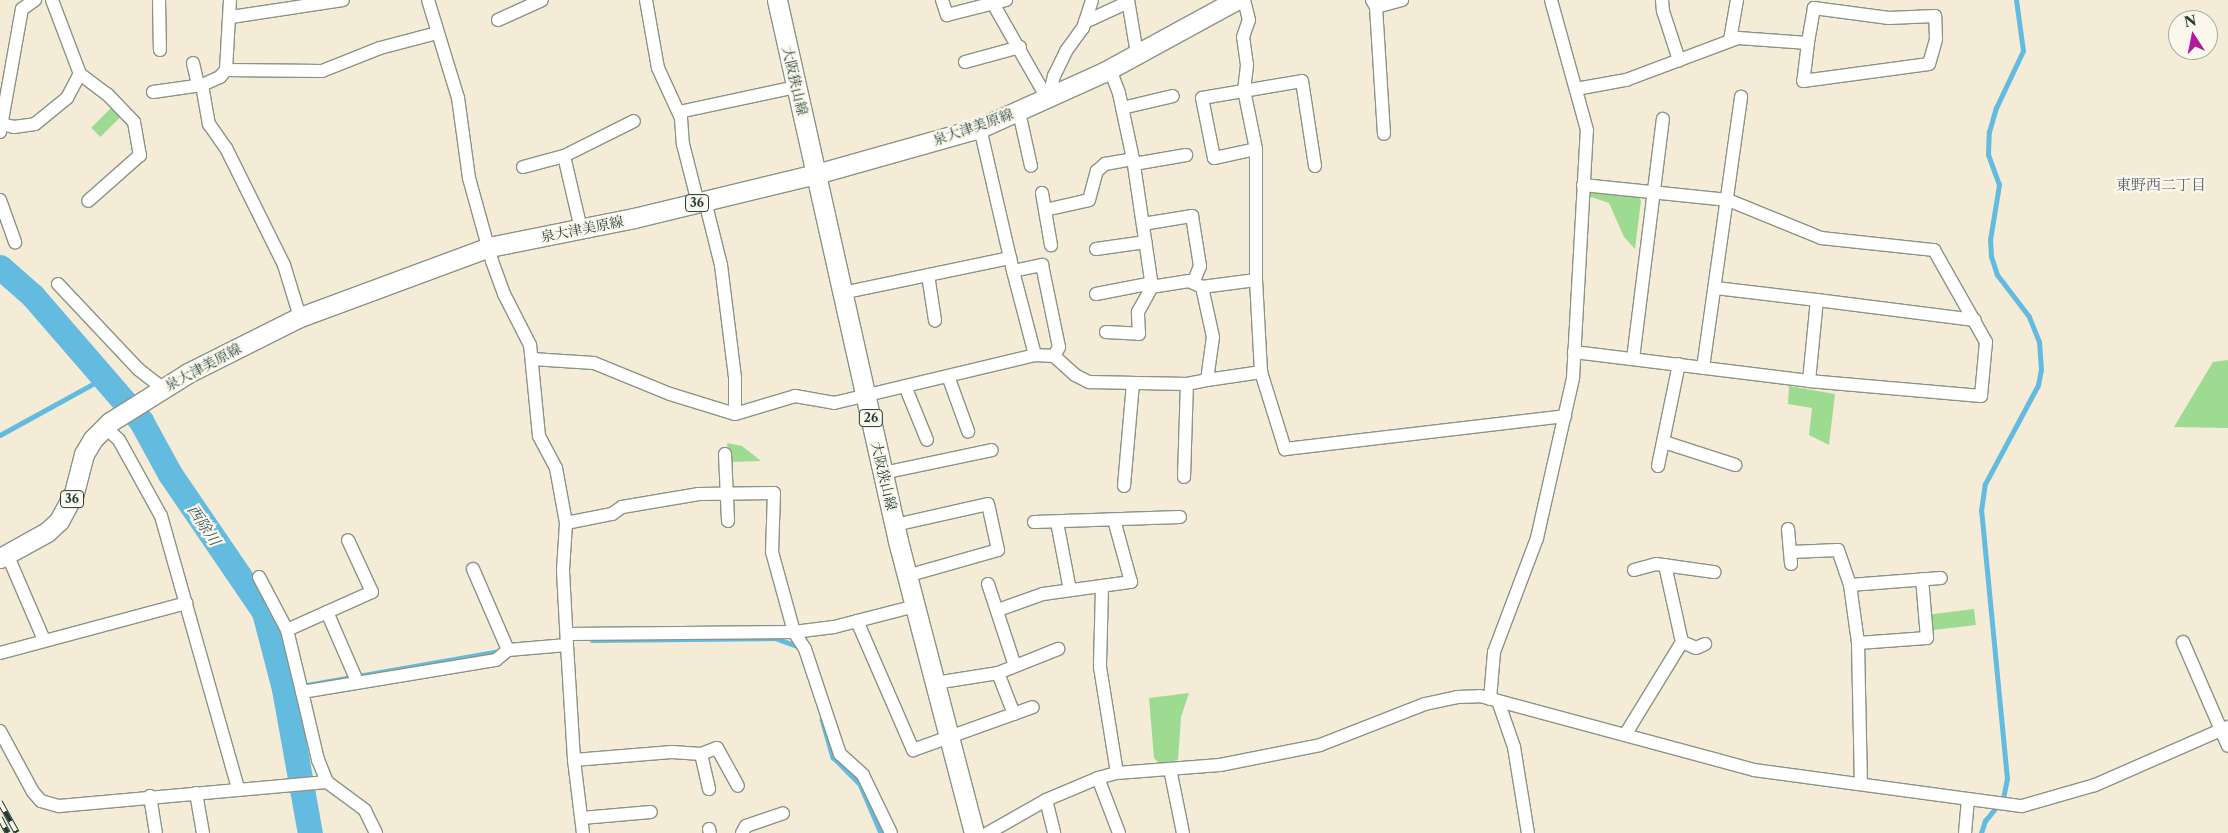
<!DOCTYPE html>
<html>
<head>
<meta charset="utf-8">
<style>
	body { margin:0 }
	#map { position:relative; width:2228px; height:833px; overflow:hidden; background:#f5ecd7; font-family:"Libre Caslon Text","Noto Serif JP",serif }
	div>[style] { position:absolute }
	[style*='--x'] { left:calc(var(--x)*1px); top:calc(var(--y)*1px); width:calc(var(--w)*1px); rotate:calc(var(--a)*1deg) }
	.green>* { inset:0; background:#9ddb91; transform-origin:0 0 }
	.stream>* { height:4.5px; margin:-2.25px; padding:0 2.25px; transform-origin:2.25px; border-radius:2.25px; background:#63bbe0 }
	.river>* { height:25px; margin:-12.5px; padding:0 12.5px; transform-origin:12.5px; border-radius:12.5px; background:#63bbe0 }
	.roads { filter:drop-shadow(1px 0 #8a9486) drop-shadow(-1px 0 #8a9486) drop-shadow(0 1px #8a9486) drop-shadow(0 -1px #8a9486) }
	.street>* { height:12px; margin:-6px; padding:0 6px; transform-origin:6px; border-radius:6px; background:#fff }
	.primary>* { height:19px; margin:-9.5px; padding:0 9.5px; transform-origin:9.5px; border-radius:9.5px; background:#fff }
	.rail>* { height:5.5px; margin-top:-2.75px; transform-origin:0; background:repeating-linear-gradient(90deg,#fbf7ec 0 11px,#1f3d34 0 22px); box-sizing:border-box; border-block:1px solid #1f3d34 }
	span { translate:-50% -50%; white-space:nowrap; text-align:center; line-height:1.15; -webkit-text-stroke:4.5px #fbf7ec; paint-order:stroke }
	.shield-label span { padding:1px 4px; background:#fbf7ec; border:1px solid; border-radius:4px; -webkit-text-stroke-width:0 }
	.shield-label { font-size:12px; color:#1f3d34; font-weight:700 }
	.street-label { font-size:14px; color:#1f3d34 }
	.neighbourhood-label { font-size:15px; color:#57626d }
	.water-label { font-size:15px; color:#305c5f; font-style:italic }
	.north { position:absolute; left:2168px; top:10px; width:50px; height:50px; box-sizing:border-box; background:#fbf7ec; border:1px solid #a3ada2; border-radius:50%; rotate:349deg; font-size:14px; font-weight:700; line-height:20px; text-align:center; color:#1f3d34 }
	.north::after { content:''; display:block; margin:auto; width:18px; height:22px; background:#b5179e; clip-path:polygon(50% 0,100% 100%,50% 72%,0 100%) }
</style>
</head>
<body>
<div id="map">
	<div class="green">
		<div style="left:111px;top:108px;width:13px;height:28px;rotate:45deg"></div>
		<div style="clip-path:polygon(1591px 189px,1638px 194px,1641px 201px,1635px 249px,1624px 237px,1609px 203px,1588px 196px)"></div>
		<div style="clip-path:polygon(2228px 360px,2228px 428px,2174px 427px,2213px 362px)"></div>
		<div style="clip-path:polygon(1789px 386px,1835px 394px,1829px 445px,1809px 435px,1812px 408px,1788px 404px)"></div>
		<div style="clip-path:polygon(727px 443px,742px 446px,761px 461px,730px 462px)"></div>
		<div style="left:1974px;top:609px;width:16px;height:43px;rotate:83deg"></div>
		<div style="clip-path:polygon(1189px 693px,1181px 717px,1178px 760px,1160px 764px,1154px 758px,1149px 698px)"></div>
	</div>
	<div class="stream">
		<div style="--x:0;--y:435;--w:116;--a:-28.8"></div>
		<div style="--x:592;--y:640;--w:183;--a:-0.6"></div>
		<div style="--x:775;--y:638;--w:23;--a:20"></div>
		<div style="--x:284;--y:689;--w:219;--a:-10"></div>
		<div style="--x:822;--y:719;--w:40;--a:74"></div>
		<div style="--x:833;--y:757;--w:38;--a:45"></div>
		<div style="--x:860;--y:784;--w:53;--a:66.8"></div>
		<div style="--x:1981;--y:833;--w:13;--a:-72"></div>
		<div style="--x:1985;--y:821;--w:28;--a:-51"></div>
		<div style="--x:2003;--y:799;--w:20;--a:-79"></div>
		<div style="--x:2007;--y:779;--w:269;--a:-95.5"></div>
		<div style="--x:1981;--y:511;--w:27;--a:-82"></div>
		<div style="--x:1985;--y:484;--w:112;--a:-61.8"></div>
		<div style="--x:2038;--y:385;--w:15;--a:-79"></div>
		<div style="--x:2041;--y:370;--w:28;--a:-94"></div>
		<div style="--x:2039;--y:342;--w:27;--a:-112"></div>
		<div style="--x:2029;--y:317;--w:53;--a:-127.3"></div>
		<div style="--x:1997;--y:275;--w:19;--a:-108"></div>
		<div style="--x:1991;--y:257;--w:17;--a:-93"></div>
		<div style="--x:1990;--y:240;--w:56;--a:-80.7"></div>
		<div style="--x:1999;--y:185;--w:32;--a:-110"></div>
		<div style="--x:1988;--y:155;--w:23;--a:-88"></div>
		<div style="--x:1989;--y:132;--w:25;--a:-74"></div>
		<div style="--x:1996;--y:108;--w:63;--a:-64.7"></div>
		<div style="--x:2023;--y:51;--w:51;--a:-97.8"></div>
	</div>
	<div class="river">
		<div style="--x:0;--y:267;--w:43;--a:41.2"></div>
		<div style="--x:32;--y:295;--w:167;--a:49.1"></div>
		<div style="--x:141;--y:421;--w:60;--a:61.3"></div>
		<div style="--x:170;--y:474;--w:167;--a:55.7"></div>
		<div style="--x:264;--y:612;--w:80;--a:75.4"></div>
		<div style="--x:284;--y:689;--w:146;--a:79.8"></div>
	</div>
	<div class="roads">
		<div class="street">
			<div style="--x:52;--y:0;--w:79;--a:69.3"></div>
			<div style="--x:80;--y:74;--w:34;--a:37"></div>
			<div style="--x:107;--y:94;--w:39;--a:46"></div>
			<div style="--x:134;--y:122;--w:34;--a:80"></div>
			<div style="--x:140;--y:155;--w:69;--a:138.5"></div>
			<div style="--x:159;--y:0;--w:50;--a:88.9"></div>
			<div style="--x:230;--y:0;--w:70;--a:93.3"></div>
			<div style="--x:226;--y:70;--w:9;--a:131"></div>
			<div style="--x:220;--y:77;--w:20;--a:156"></div>
			<div style="--x:202;--y:85;--w:40;--a:80"></div>
			<div style="--x:209;--y:124;--w:29;--a:55"></div>
			<div style="--x:226;--y:148;--w:131;--a:63.6"></div>
			<div style="--x:284;--y:265;--w:54;--a:72.9"></div>
			<div style="--x:646;--y:0;--w:69;--a:80"></div>
			<div style="--x:658;--y:68;--w:55;--a:65.3"></div>
			<div style="--x:681;--y:118;--w:26;--a:86"></div>
			<div style="--x:683;--y:144;--w:61;--a:75.7"></div>
			<div style="--x:942;--y:0;--w:16;--a:72"></div>
			<div style="--x:947;--y:15;--w:61;--a:-14.3"></div>
			<div style="--x:991;--y:0;--w:115;--a:60.3"></div>
			<div style="--x:1128;--y:0;--w:55;--a:80.5"></div>
			<div style="--x:1372;--y:0;--w:8;--a:60"></div>
			<div style="--x:1376;--y:7;--w:127;--a:86.4"></div>
			<div style="--x:1662;--y:0;--w:11;--a:85"></div>
			<div style="--x:1663;--y:11;--w:52;--a:71.9"></div>
			<div style="--x:1376;--y:7;--w:27;--a:-15"></div>
			<div style="--x:231;--y:17;--w:113;--a:-8.6"></div>
			<div style="--x:498;--y:20;--w:48;--a:-24.4"></div>
			<div style="--x:1085;--y:22;--w:47;--a:-24.9"></div>
			<div style="--x:1730;--y:40;--w:41;--a:-80.1"></div>
			<div style="--x:965;--y:62;--w:57;--a:-15.3"></div>
			<div style="--x:193;--y:63;--w:23;--a:77"></div>
			<div style="--x:226;--y:70;--w:96;--a:0.6"></div>
			<div style="--x:322;--y:71;--w:62;--a:-21.6"></div>
			<div style="--x:380;--y:48;--w:59;--a:-14.7"></div>
			<div style="--x:1576;--y:89;--w:51;--a:-10.2"></div>
			<div style="--x:1626;--y:80;--w:120;--a:-20.6"></div>
			<div style="--x:1738;--y:38;--w:70;--a:4.1"></div>
			<div style="--x:1808;--y:43;--w:38;--a:97"></div>
			<div style="--x:1803;--y:81;--w:127;--a:-7.7"></div>
			<div style="--x:1929;--y:64;--w:26;--a:-74"></div>
			<div style="--x:1936;--y:39;--w:23;--a:-92"></div>
			<div style="--x:1935;--y:16;--w:46;--a:177.5"></div>
			<div style="--x:1889;--y:18;--w:76;--a:-172.4"></div>
			<div style="--x:1814;--y:8;--w:36;--a:100"></div>
			<div style="--x:153;--y:92;--w:49;--a:-8.1"></div>
			<div style="--x:1048;--y:100;--w:25;--a:-76"></div>
			<div style="--x:1054;--y:76;--w:28;--a:-64"></div>
			<div style="--x:1066;--y:51;--w:29;--a:-54"></div>
			<div style="--x:1083;--y:28;--w:29;--a:-72"></div>
			<div style="--x:1122;--y:108;--w:52;--a:-13.2"></div>
			<div style="--x:679;--y:112;--w:120;--a:-12.1"></div>
			<div style="--x:1019;--y:112;--w:55;--a:77.5"></div>
			<div style="--x:1;--y:124;--w:13;--a:13"></div>
			<div style="--x:14;--y:127;--w:21;--a:-8"></div>
			<div style="--x:35;--y:124;--w:41;--a:-39.1"></div>
			<div style="--x:67;--y:98;--w:27;--a:-62"></div>
			<div style="--x:980;--y:128;--w:147;--a:77"></div>
			<div style="--x:1013;--y:271;--w:30;--a:-12"></div>
			<div style="--x:1042;--y:265;--w:84;--a:78.3"></div>
			<div style="--x:1059;--y:347;--w:10;--a:119"></div>
			<div style="--x:0;--y:132;--w:125;--a:-79.9"></div>
			<div style="--x:22;--y:9;--w:16;--a:-35"></div>
			<div style="--x:1256;--y:149;--w:43;--a:167.9"></div>
			<div style="--x:1214;--y:158;--w:61;--a:-101.3"></div>
			<div style="--x:1202;--y:98;--w:101;--a:-9.6"></div>
			<div style="--x:1302;--y:81;--w:86;--a:81.3"></div>
			<div style="--x:564;--y:156;--w:75;--a:76.9"></div>
			<div style="--x:1134;--y:164;--w:53;--a:-9.8"></div>
			<div style="--x:523;--y:167;--w:42;--a:-15"></div>
			<div style="--x:564;--y:156;--w:78;--a:-26.6"></div>
			<div style="--x:1583;--y:185;--w:146;--a:5.9"></div>
			<div style="--x:1728;--y:200;--w:100;--a:22.2"></div>
			<div style="--x:1821;--y:238;--w:114;--a:6.1"></div>
			<div style="--x:1934;--y:250;--w:106;--a:60.5"></div>
			<div style="--x:1986;--y:342;--w:54;--a:95.3"></div>
			<div style="--x:1981;--y:396;--w:173;--a:-175"></div>
			<div style="--x:1042;--y:193;--w:53;--a:80.2"></div>
			<div style="--x:0;--y:200;--w:45;--a:70.3"></div>
			<div style="--x:705;--y:201;--w:66;--a:76"></div>
			<div style="--x:721;--y:265;--w:114;--a:82.9"></div>
			<div style="--x:735;--y:378;--w:36;--a:90"></div>
			<div style="--x:1045;--y:210;--w:45;--a:-12.8"></div>
			<div style="--x:1089;--y:200;--w:30;--a:-75"></div>
			<div style="--x:1097;--y:171;--w:11;--a:-41"></div>
			<div style="--x:1105;--y:164;--w:28;--a:-10"></div>
			<div style="--x:1143;--y:224;--w:50;--a:-9.3"></div>
			<div style="--x:1192;--y:216;--w:51;--a:80.9"></div>
			<div style="--x:1200;--y:266;--w:18;--a:112"></div>
			<div style="--x:1096;--y:249;--w:50;--a:-8"></div>
			<div style="--x:1013;--y:271;--w:87;--a:75.3"></div>
			<div style="--x:928;--y:275;--w:46;--a:81.2"></div>
			<div style="--x:58;--y:284;--w:117;--a:46.7"></div>
			<div style="--x:138;--y:369;--w:31;--a:38"></div>
			<div style="--x:1202;--y:287;--w:54;--a:-7.4"></div>
			<div style="--x:842;--y:293;--w:172;--a:-11.8"></div>
			<div style="--x:1096;--y:294;--w:57;--a:-11.1"></div>
			<div style="--x:1817;--y:300;--w:159;--a:7.2"></div>
			<div style="--x:1106;--y:332;--w:33;--a:3"></div>
			<div style="--x:1139;--y:334;--w:22;--a:-93"></div>
			<div style="--x:1138;--y:312;--w:29;--a:-61"></div>
			<div style="--x:1574;--y:352;--w:237;--a:7"></div>
			<div style="--x:1809;--y:381;--w:81;--a:-84.4"></div>
			<div style="--x:1817;--y:300;--w:102;--a:-173.2"></div>
			<div style="--x:532;--y:359;--w:62;--a:3.7"></div>
			<div style="--x:594;--y:363;--w:82;--a:22.2"></div>
			<div style="--x:670;--y:394;--w:68;--a:17.1"></div>
			<div style="--x:735;--y:414;--w:63;--a:-16.7"></div>
			<div style="--x:795;--y:396;--w:40;--a:10"></div>
			<div style="--x:834;--y:403;--w:207;--a:-13.4"></div>
			<div style="--x:1035;--y:355;--w:19;--a:3"></div>
			<div style="--x:1054;--y:356;--w:28;--a:42"></div>
			<div style="--x:1075;--y:375;--w:16;--a:27"></div>
			<div style="--x:1089;--y:382;--w:98;--a:1.2"></div>
			<div style="--x:1187;--y:384;--w:20;--a:-11"></div>
			<div style="--x:1207;--y:380;--w:43;--a:-82.1"></div>
			<div style="--x:1213;--y:337;--w:51;--a:-102.4"></div>
			<div style="--x:1202;--y:287;--w:14;--a:-155"></div>
			<div style="--x:1189;--y:281;--w:37;--a:171"></div>
			<div style="--x:1152;--y:287;--w:129;--a:-98.4"></div>
			<div style="--x:1133;--y:159;--w:67;--a:-102"></div>
			<div style="--x:1119;--y:93;--w:26;--a:-111"></div>
			<div style="--x:1633;--y:359;--w:242;--a:-82.9"></div>
			<div style="--x:1703;--y:368;--w:274;--a:-82"></div>
			<div style="--x:1261;--y:372;--w:81;--a:72.7"></div>
			<div style="--x:1285;--y:449;--w:282;--a:-6.7"></div>
			<div style="--x:948;--y:376;--w:59;--a:70"></div>
			<div style="--x:1207;--y:380;--w:55;--a:-8.4"></div>
			<div style="--x:1261;--y:372;--w:92;--a:-93.1"></div>
			<div style="--x:1256;--y:280;--w:131;--a:-90"></div>
			<div style="--x:1256;--y:149;--w:60;--a:-101.5"></div>
			<div style="--x:1244;--y:90;--w:25;--a:-83"></div>
			<div style="--x:1247;--y:65;--w:28;--a:-98"></div>
			<div style="--x:1243;--y:37;--w:18;--a:-71"></div>
			<div style="--x:1249;--y:20;--w:21;--a:-104"></div>
			<div style="--x:905;--y:386;--w:58;--a:67.8"></div>
			<div style="--x:105;--y:427;--w:19;--a:43"></div>
			<div style="--x:119;--y:440;--w:87;--a:61.1"></div>
			<div style="--x:161;--y:516;--w:284;--a:74.2"></div>
			<div style="--x:1664;--y:442;--w:75;--a:17.9"></div>
			<div style="--x:725;--y:454;--w:67;--a:87.4"></div>
			<div style="--x:1658;--y:466;--w:104;--a:-78.4"></div>
			<div style="--x:883;--y:473;--w:111;--a:-11.9"></div>
			<div style="--x:1184;--y:477;--w:93;--a:-88.2"></div>
			<div style="--x:1124;--y:486;--w:102;--a:-85"></div>
			<div style="--x:1034;--y:522;--w:146;--a:-2"></div>
			<div style="--x:1057;--y:522;--w:69;--a:79.2"></div>
			<div style="--x:566;--y:523;--w:47;--a:-11.1"></div>
			<div style="--x:612;--y:514;--w:12;--a:-35"></div>
			<div style="--x:622;--y:507;--w:78;--a:-9.6"></div>
			<div style="--x:699;--y:494;--w:75;--a:-0.8"></div>
			<div style="--x:774;--y:493;--w:59;--a:91.9"></div>
			<div style="--x:772;--y:552;--w:83;--a:74.6"></div>
			<div style="--x:794;--y:632;--w:20;--a:57"></div>
			<div style="--x:805;--y:649;--w:111;--a:71.6"></div>
			<div style="--x:840;--y:754;--w:31;--a:42"></div>
			<div style="--x:863;--y:775;--w:64;--a:64.2"></div>
			<div style="--x:895;--y:525;--w:95;--a:-12.7"></div>
			<div style="--x:988;--y:504;--w:47;--a:77.7"></div>
			<div style="--x:998;--y:550;--w:95;--a:164.1"></div>
			<div style="--x:1788;--y:529;--w:35;--a:85"></div>
			<div style="--x:1791;--y:552;--w:47;--a:-2.4"></div>
			<div style="--x:1838;--y:550;--w:37;--a:71"></div>
			<div style="--x:1850;--y:585;--w:59;--a:82.1"></div>
			<div style="--x:1858;--y:643;--w:141;--a:88.8"></div>
			<div style="--x:7;--y:554;--w:94;--a:66.7"></div>
			<div style="--x:1665;--y:565;--w:79;--a:77.6"></div>
			<div style="--x:1682;--y:642;--w:15;--a:23"></div>
			<div style="--x:1696;--y:648;--w:10;--a:-24"></div>
			<div style="--x:473;--y:569;--w:88;--a:66.6"></div>
			<div style="--x:1634;--y:570;--w:23;--a:-15"></div>
			<div style="--x:1656;--y:564;--w:59;--a:7.9"></div>
			<div style="--x:259;--y:577;--w:60;--a:62.2"></div>
			<div style="--x:287;--y:630;--w:64;--a:76.4"></div>
			<div style="--x:988;--y:584;--w:86;--a:71.8"></div>
			<div style="--x:1850;--y:585;--w:91;--a:-4.4"></div>
			<div style="--x:1102;--y:588;--w:79;--a:91.5"></div>
			<div style="--x:1100;--y:667;--w:107;--a:80.9"></div>
			<div style="--x:998;--y:610;--w:48;--a:-19.6"></div>
			<div style="--x:1043;--y:594;--w:89;--a:-7.8"></div>
			<div style="--x:1131;--y:582;--w:64;--a:-105.3"></div>
			<div style="--x:327;--y:612;--w:75;--a:66.5"></div>
			<div style="--x:857;--y:621;--w:141;--a:66.5"></div>
			<div style="--x:913;--y:750;--w:127;--a:-19.7"></div>
			<div style="--x:287;--y:630;--w:93;--a:-24.1"></div>
			<div style="--x:372;--y:592;--w:57;--a:-114.8"></div>
			<div style="--x:568;--y:634;--w:226;--a:-0.5"></div>
			<div style="--x:794;--y:632;--w:40;--a:-7.1"></div>
			<div style="--x:834;--y:627;--w:84;--a:-14.5"></div>
			<div style="--x:2183;--y:642;--w:113;--a:66.6"></div>
			<div style="--x:1858;--y:643;--w:69;--a:-4.1"></div>
			<div style="--x:1927;--y:638;--w:59;--a:-94.8"></div>
			<div style="--x:567;--y:645;--w:115;--a:86.5"></div>
			<div style="--x:574;--y:760;--w:74;--a:83"></div>
			<div style="--x:0;--y:653;--w:193;--a:-15"></div>
			<div style="--x:998;--y:673;--w:44;--a:68.7"></div>
			<div style="--x:935;--y:683;--w:64;--a:-9"></div>
			<div style="--x:998;--y:673;--w:65;--a:-21.8"></div>
			<div style="--x:1490;--y:699;--w:47;--a:-85.1"></div>
			<div style="--x:1494;--y:652;--w:122;--a:-69.3"></div>
			<div style="--x:1537;--y:538;--w:164;--a:-77.3"></div>
			<div style="--x:1573;--y:378;--w:248;--a:-86.8"></div>
			<div style="--x:1587;--y:130;--w:135;--a:-105.5"></div>
			<div style="--x:1498;--y:701;--w:49;--a:70.8"></div>
			<div style="--x:1514;--y:747;--w:87;--a:80.8"></div>
			<div style="--x:0;--y:731;--w:69;--a:61.6"></div>
			<div style="--x:33;--y:792;--w:12;--a:48"></div>
			<div style="--x:41;--y:801;--w:19;--a:16"></div>
			<div style="--x:59;--y:806;--w:269;--a:-5.1"></div>
			<div style="--x:1625;--y:735;--w:109;--a:-58.5"></div>
			<div style="--x:701;--y:754;--w:36;--a:77"></div>
			<div style="--x:574;--y:760;--w:98;--a:-4.7"></div>
			<div style="--x:672;--y:752;--w:29;--a:4"></div>
			<div style="--x:701;--y:754;--w:17;--a:-21"></div>
			<div style="--x:717;--y:748;--w:43;--a:61.1"></div>
			<div style="--x:1170;--y:769;--w:65;--a:78.5"></div>
			<div style="--x:1098;--y:778;--w:59;--a:69.1"></div>
			<div style="--x:196;--y:793;--w:41;--a:80.1"></div>
			<div style="--x:150;--y:796;--w:37;--a:81"></div>
			<div style="--x:1046;--y:800;--w:34;--a:76"></div>
			<div style="--x:582;--y:818;--w:69;--a:-5"></div>
			<div style="--x:709;--y:829;--w:4;--a:76"></div>
			<div style="--x:376;--y:833;--w:25;--a:-116"></div>
			<div style="--x:365;--y:810;--w:47;--a:-143.6"></div>
			<div style="--x:327;--y:782;--w:24;--a:-112"></div>
			<div style="--x:318;--y:760;--w:70;--a:-103.2"></div>
			<div style="--x:302;--y:692;--w:197;--a:-9.4"></div>
			<div style="--x:496;--y:660;--w:16;--a:-40"></div>
			<div style="--x:508;--y:650;--w:59;--a:-4.8"></div>
			<div style="--x:567;--y:645;--w:75;--a:-93.1"></div>
			<div style="--x:563;--y:570;--w:47;--a:-86.3"></div>
			<div style="--x:566;--y:523;--w:56;--a:-100.3"></div>
			<div style="--x:556;--y:468;--w:36;--a:-118"></div>
			<div style="--x:539;--y:436;--w:91;--a:-95.6"></div>
			<div style="--x:530;--y:345;--w:57;--a:-117"></div>
			<div style="--x:504;--y:294;--w:35;--a:-110"></div>
			<div style="--x:492;--y:261;--w:86;--a:-105.5"></div>
			<div style="--x:469;--y:178;--w:81;--a:-97.8"></div>
			<div style="--x:458;--y:98;--w:102;--a:-107"></div>
			<div style="--x:742;--y:833;--w:8;--a:-60"></div>
			<div style="--x:746;--y:826;--w:39;--a:-19"></div>
			<div style="--x:988;--y:833;--w:67;--a:-29.6"></div>
			<div style="--x:1046;--y:800;--w:56;--a:-22.9"></div>
			<div style="--x:1098;--y:778;--w:20;--a:-15"></div>
			<div style="--x:1117;--y:773;--w:103;--a:-4.4"></div>
			<div style="--x:1220;--y:765;--w:102;--a:-11.3"></div>
			<div style="--x:1320;--y:745;--w:113;--a:-21.3"></div>
			<div style="--x:1425;--y:704;--w:33;--a:-12"></div>
			<div style="--x:1457;--y:697;--w:23;--a:-2"></div>
			<div style="--x:1480;--y:696;--w:284;--a:15.1"></div>
			<div style="--x:1754;--y:770;--w:270;--a:7.7"></div>
			<div style="--x:2022;--y:806;--w:76;--a:-16"></div>
			<div style="--x:2095;--y:785;--w:145;--a:-23.6"></div>
			<div style="--x:1965;--y:833;--w:33;--a:-85"></div>
		</div>
		<div class="primary">
			<div style="--x:777;--y:0;--w:554;--a:77.39"></div>
			<div style="--x:898;--y:541;--w:302;--a:75.4"></div>
			<div style="--x:0;--y:558;--w:54;--a:-29"></div>
			<div style="--x:47;--y:532;--w:16;--a:-43"></div>
			<div style="--x:59;--y:521;--w:32;--a:-62"></div>
			<div style="--x:74;--y:493;--w:40;--a:-75.6"></div>
			<div style="--x:84;--y:454;--w:17;--a:-59"></div>
			<div style="--x:93;--y:439;--w:24;--a:-45"></div>
			<div style="--x:110;--y:422;--w:92;--a:-32.1"></div>
			<div style="--x:188;--y:373;--w:125;--a:-26.6"></div>
			<div style="--x:300;--y:317;--w:202;--a:-20.3"></div>
			<div style="--x:489;--y:247;--w:148;--a:-11.3"></div>
			<div style="--x:634;--y:218;--w:187;--a:-13.6"></div>
			<div style="--x:816;--y:174;--w:170;--a:-15.7"></div>
			<div style="--x:980;--y:128;--w:136;--a:-24.3"></div>
			<div style="--x:1104;--y:72;--w:150;--a:-28.6"></div>
		</div>
	</div>
	<div class="rail">
		<div style="--x:0;--y:802;--w:35;--a:61"></div>
		<div style="--x:0;--y:818;--w:17;--a:62"></div>
	</div>
	<div class="shield-label">
		<span style="left:697px;top:203px">36</span>
		<span style="left:871px;top:418px">26</span>
		<span style="left:72px;top:499px">36</span>
	</div>
	<div class="street-label">
		<span style="left:795px;top:81px;rotate:77deg">大阪狭山線</span>
		<span style="left:973px;top:127px;rotate:-19deg">泉大津美原線</span>
		<span style="left:582px;top:229px;rotate:-11deg">泉大津美原線</span>
		<span style="left:203px;top:367px;rotate:-28deg">泉大津美原線</span>
		<span style="left:884px;top:476px;rotate:77deg">大阪狭山線</span>
	</div>
	<div class="neighbourhood-label">
		<span style="left:2161px;top:185px">東野西二丁目</span>
	</div>
	<div class="water-label">
		<span style="left:204px;top:525px;rotate:56deg">西除川</span>
	</div>
	<div class="north">N</div>
</div>
</body>
</html>
